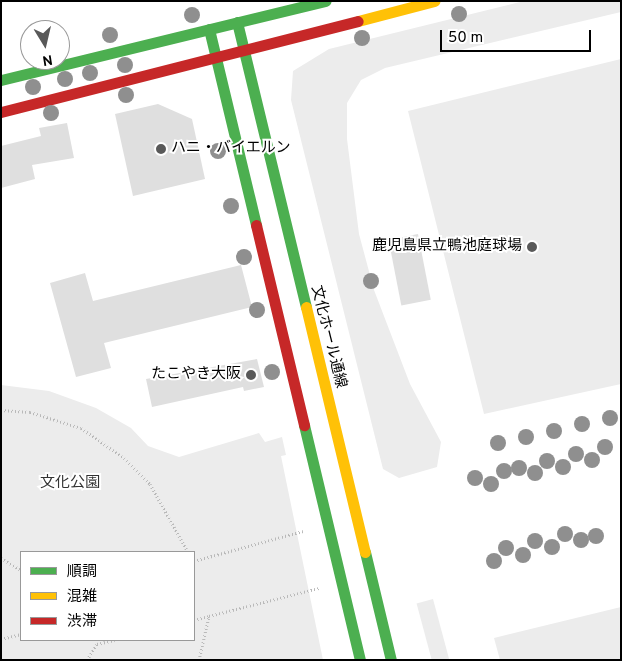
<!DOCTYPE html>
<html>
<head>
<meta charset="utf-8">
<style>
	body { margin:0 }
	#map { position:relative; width:622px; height:661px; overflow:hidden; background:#fff; font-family:Overpass,"Noto Sans JP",sans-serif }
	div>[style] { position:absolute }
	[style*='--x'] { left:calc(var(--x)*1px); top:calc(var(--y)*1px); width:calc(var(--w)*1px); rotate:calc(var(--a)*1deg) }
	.green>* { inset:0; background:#ececec; transform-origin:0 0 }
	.building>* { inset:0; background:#dfdfdf; transform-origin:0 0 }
	.path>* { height:3px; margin-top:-1.5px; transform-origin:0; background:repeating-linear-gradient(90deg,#b9b9b9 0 1px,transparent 0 3.5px) }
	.fast>* { height:11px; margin:-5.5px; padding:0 5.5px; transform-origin:5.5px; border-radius:5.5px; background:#4caf50 }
	.slow>* { height:11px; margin:-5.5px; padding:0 5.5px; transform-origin:5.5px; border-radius:5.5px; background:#ffc107 }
	.jam>* { height:11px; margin:-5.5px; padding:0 5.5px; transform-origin:5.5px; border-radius:5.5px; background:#c62828 }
	.trees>* { width:16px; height:16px; margin:-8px; border-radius:50%; background:#8f8f8f }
	.dots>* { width:14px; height:14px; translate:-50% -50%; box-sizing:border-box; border:2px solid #fff; border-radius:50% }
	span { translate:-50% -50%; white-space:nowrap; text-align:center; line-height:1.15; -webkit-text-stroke:4px #fff; paint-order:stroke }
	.poi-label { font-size:15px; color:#000 }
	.left { translate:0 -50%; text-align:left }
	.right { translate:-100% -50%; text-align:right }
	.street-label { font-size:15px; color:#000 }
	.park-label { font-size:15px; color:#333 }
	.frame { position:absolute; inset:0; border:2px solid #000; pointer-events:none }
	.legend { position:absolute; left:20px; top:551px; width:175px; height:90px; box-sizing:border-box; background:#fff; border:1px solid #999; margin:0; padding:6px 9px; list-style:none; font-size:15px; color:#000 }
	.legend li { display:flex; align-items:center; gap:10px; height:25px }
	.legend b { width:25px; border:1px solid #999 }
	.north { position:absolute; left:20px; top:20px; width:50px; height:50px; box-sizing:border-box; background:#fff; border:1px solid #999; border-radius:50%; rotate:171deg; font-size:14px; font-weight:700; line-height:20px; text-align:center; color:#000 }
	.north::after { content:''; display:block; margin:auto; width:18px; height:22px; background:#595959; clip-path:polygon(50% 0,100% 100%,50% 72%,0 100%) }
	.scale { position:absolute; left:440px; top:30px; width:151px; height:22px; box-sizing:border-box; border:2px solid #000; border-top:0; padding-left:6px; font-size:15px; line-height:18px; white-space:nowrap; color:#000; -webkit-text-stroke:4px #fff; paint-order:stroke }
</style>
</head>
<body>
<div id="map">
	<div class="green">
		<div style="clip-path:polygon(524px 1px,621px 1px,621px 12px,385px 68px,361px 80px,347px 103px,347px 139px,359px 234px,374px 290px,410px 384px,441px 442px,437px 467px,399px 478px,383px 469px,291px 100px,293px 71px,329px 49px)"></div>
		<div style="clip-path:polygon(621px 59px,621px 384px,484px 414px,408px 111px)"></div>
		<div style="clip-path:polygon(evenodd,1px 385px,49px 391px,96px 408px,131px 428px,148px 446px,179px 457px,259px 433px,265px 442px,282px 437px,286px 455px,281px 456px,323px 660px,1px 660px,1px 385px,21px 552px,194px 552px,194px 640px,21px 640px,21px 552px)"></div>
		<div style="left:433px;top:599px;width:63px;height:17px;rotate:75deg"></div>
		<div style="clip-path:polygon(621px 607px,621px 660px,500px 660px,494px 638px)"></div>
	</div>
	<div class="building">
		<div style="clip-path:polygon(158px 104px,192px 119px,205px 179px,133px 196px,115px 114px)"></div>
		<div style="clip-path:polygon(67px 123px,74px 158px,32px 165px,35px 179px,1px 188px,1px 146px,41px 136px,39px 128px)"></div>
		<div style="left:418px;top:234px;width:67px;height:30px;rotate:79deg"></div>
		<div style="clip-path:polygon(241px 265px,252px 307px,104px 343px,111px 368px,76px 377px,50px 283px,85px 273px,93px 301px)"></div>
		<div style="clip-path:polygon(257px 359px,264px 387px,244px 391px,243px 387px,152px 407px,146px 379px)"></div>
	</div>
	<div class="path">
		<div style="--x:1;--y:410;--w:29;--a:4"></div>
		<div style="--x:30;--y:412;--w:53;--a:17.4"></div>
		<div style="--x:81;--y:428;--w:52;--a:34.9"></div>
		<div style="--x:124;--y:458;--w:37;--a:45"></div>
		<div style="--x:150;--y:484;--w:78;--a:60.8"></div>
		<div style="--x:1;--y:558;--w:23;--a:31"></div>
		<div style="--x:194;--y:561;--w:113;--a:-15.4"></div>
		<div style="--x:194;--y:620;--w:16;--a:-15"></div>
		<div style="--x:1;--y:639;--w:21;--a:-14"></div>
		<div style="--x:87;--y:660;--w:19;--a:-58"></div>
		<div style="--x:97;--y:644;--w:18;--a:-13"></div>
		<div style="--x:199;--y:660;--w:45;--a:-77.2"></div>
		<div style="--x:209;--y:616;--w:114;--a:-14.3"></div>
	</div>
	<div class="fast">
		<div style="--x:237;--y:22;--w:293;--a:76.4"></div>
		<div style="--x:209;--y:29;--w:202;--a:76.5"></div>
		<div style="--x:1;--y:80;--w:334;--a:-13.7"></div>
		<div style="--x:304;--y:425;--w:242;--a:76.6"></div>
		<div style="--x:365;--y:552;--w:111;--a:76.5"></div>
	</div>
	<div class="slow">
		<div style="--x:358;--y:21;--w:79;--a:-14.7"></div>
		<div style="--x:306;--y:307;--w:252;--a:76.5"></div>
	</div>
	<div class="jam">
		<div style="--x:1;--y:112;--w:368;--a:-14.3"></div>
		<div style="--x:256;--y:225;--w:206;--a:76.5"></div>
	</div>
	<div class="trees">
		<div style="left:459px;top:14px"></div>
		<div style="left:192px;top:15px"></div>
		<div style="left:110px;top:35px"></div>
		<div style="left:362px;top:38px"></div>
		<div style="left:125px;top:65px"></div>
		<div style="left:90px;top:73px"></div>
		<div style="left:65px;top:79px"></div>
		<div style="left:33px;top:87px"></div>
		<div style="left:126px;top:95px"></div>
		<div style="left:51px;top:113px"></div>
		<div style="left:218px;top:151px"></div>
		<div style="left:231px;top:206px"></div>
		<div style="left:244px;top:257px"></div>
		<div style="left:371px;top:281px"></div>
		<div style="left:257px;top:310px"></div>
		<div style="left:272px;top:372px"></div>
		<div style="left:610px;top:418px"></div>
		<div style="left:582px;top:424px"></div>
		<div style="left:554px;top:431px"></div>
		<div style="left:526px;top:437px"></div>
		<div style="left:498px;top:443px"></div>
		<div style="left:605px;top:447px"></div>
		<div style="left:576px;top:454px"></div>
		<div style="left:592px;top:460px"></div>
		<div style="left:547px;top:461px"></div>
		<div style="left:563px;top:467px"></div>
		<div style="left:519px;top:468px"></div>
		<div style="left:504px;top:471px"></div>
		<div style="left:535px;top:473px"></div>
		<div style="left:475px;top:478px"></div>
		<div style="left:491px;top:484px"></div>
		<div style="left:565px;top:534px"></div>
		<div style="left:596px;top:536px"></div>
		<div style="left:581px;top:540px"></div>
		<div style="left:535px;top:541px"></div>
		<div style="left:552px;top:547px"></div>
		<div style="left:506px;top:548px"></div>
		<div style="left:523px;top:555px"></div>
		<div style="left:494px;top:561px"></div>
	</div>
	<div class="dots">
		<div style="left:161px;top:149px;background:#595959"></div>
		<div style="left:532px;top:247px;background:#595959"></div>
		<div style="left:251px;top:375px;background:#595959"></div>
	</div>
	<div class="poi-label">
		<span class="left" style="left:171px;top:149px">ハニ・バイエルン</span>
		<span class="right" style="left:522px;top:247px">鹿児島県立鴨池庭球場</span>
		<span class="right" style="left:241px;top:375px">たこやき大阪</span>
	</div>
	<div class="street-label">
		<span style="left:328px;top:337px;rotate:76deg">文化ホール通線</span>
	</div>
	<div class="park-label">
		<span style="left:70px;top:484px">文化公園</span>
	</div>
	<div class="frame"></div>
	<ul class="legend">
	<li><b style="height:6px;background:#4caf50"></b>順調</li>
	<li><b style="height:6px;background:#ffc107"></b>混雑</li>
	<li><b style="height:6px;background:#c62828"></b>渋滞</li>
	</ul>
	<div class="north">N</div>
	<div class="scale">50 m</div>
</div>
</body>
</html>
